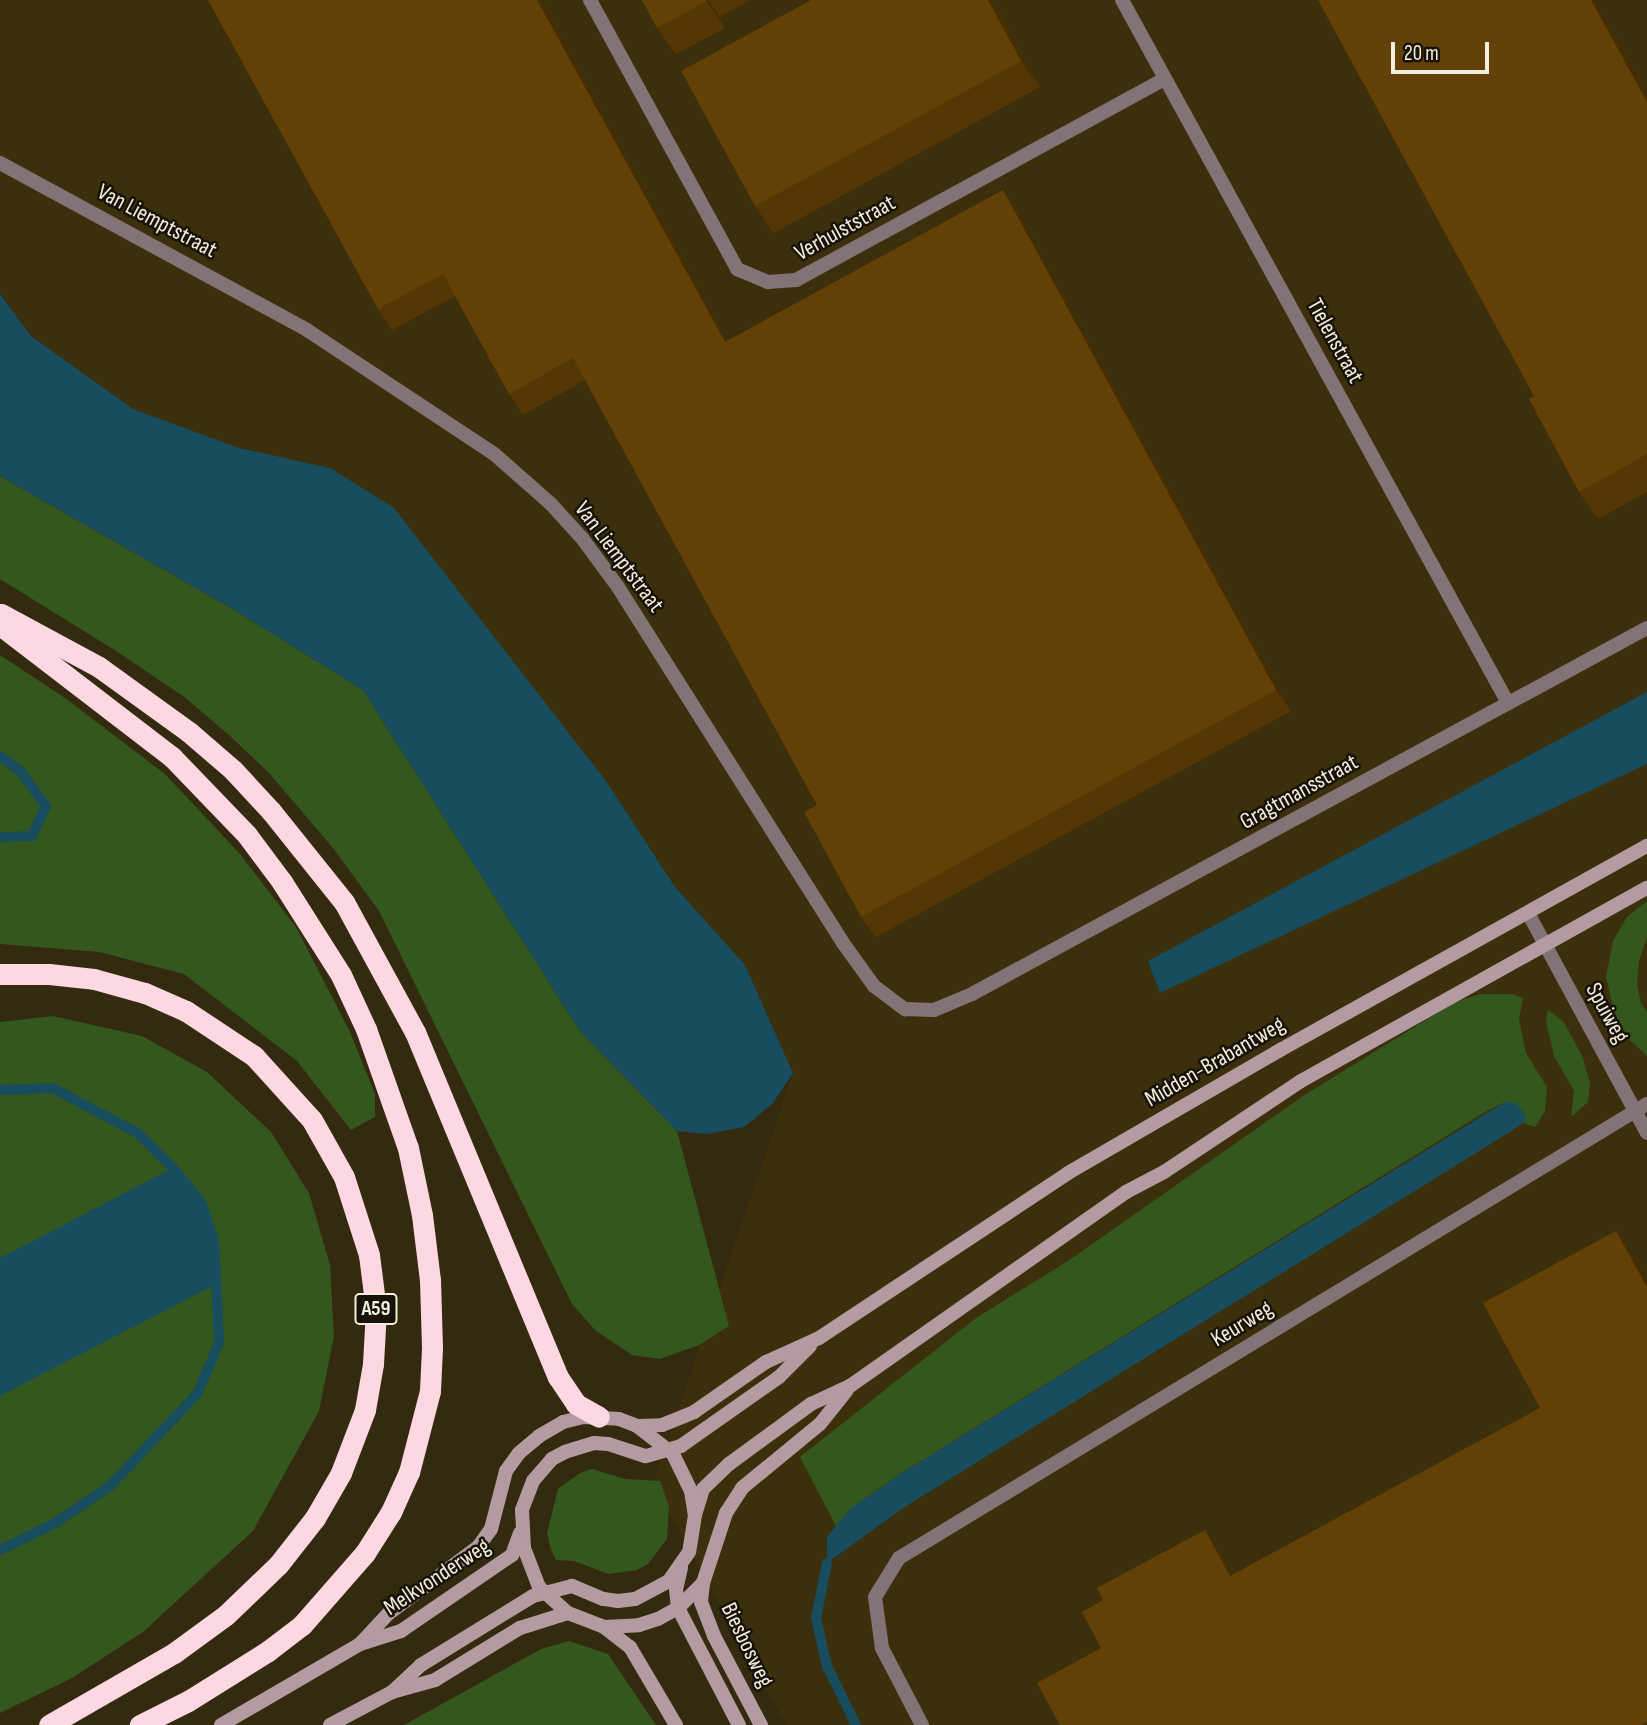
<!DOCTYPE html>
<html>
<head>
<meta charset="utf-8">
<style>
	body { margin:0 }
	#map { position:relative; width:1647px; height:1725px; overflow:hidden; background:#332a0f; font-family:"Sofia Sans Condensed",sans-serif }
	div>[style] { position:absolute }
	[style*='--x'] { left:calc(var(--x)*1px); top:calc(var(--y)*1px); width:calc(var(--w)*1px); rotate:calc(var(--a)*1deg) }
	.built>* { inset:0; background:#3c300c }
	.green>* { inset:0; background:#34571d }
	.water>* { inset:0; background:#174d5e }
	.stream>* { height:10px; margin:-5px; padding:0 5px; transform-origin:5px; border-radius:5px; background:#174d5e }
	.street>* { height:14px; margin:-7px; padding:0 7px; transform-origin:7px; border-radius:7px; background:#827377 }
	.secondary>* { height:14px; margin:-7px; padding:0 7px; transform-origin:7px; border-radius:7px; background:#b49ba1 }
	.highway>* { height:21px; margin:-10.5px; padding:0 10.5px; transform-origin:10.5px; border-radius:10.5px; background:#fdd7e1 }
	.wall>* { inset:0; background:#553705 }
	.shaded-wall>* { inset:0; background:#452d04 }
	.building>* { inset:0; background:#634006 }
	span { translate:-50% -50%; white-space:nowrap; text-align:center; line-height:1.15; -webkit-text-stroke:5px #171308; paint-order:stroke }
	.shield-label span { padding:2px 5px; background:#171308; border:2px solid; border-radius:5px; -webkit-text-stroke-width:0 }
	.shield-label { font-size:21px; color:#f4eede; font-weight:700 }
	.street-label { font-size:23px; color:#f4eede }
	.scale { position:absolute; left:1391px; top:42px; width:98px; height:32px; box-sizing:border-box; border:4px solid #f4eede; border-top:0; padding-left:9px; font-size:21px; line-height:24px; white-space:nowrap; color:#f4eede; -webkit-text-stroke:5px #171308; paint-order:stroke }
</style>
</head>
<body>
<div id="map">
	<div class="built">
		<div style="clip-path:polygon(0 0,1647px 0,1647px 1725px,786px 1725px,653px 1484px,793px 1073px,745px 965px,675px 887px,606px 781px,498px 643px,330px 468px,239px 448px,133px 409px,31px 336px,0 294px)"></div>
	</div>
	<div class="green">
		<div style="clip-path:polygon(0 476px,238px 612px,363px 690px,580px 1031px,677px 1131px,729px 1326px,699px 1345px,660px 1359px,632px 1355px,596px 1331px,572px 1304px,379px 911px,333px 848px,269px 773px,229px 735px,183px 696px,116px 651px,0 579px)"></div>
		<div style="clip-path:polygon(0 655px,65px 698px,165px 774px,240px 854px,296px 927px,350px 1032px,375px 1094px,375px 1117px,351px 1130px,297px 1061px,184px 974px,99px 952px,0 944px)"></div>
		<div style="clip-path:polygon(1647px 901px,1647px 937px,1639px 961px,1637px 985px,1641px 1003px,1647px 1012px,1647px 1056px,1629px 1039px,1614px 1012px,1606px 977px,1613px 941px,1627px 917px)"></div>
		<div style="clip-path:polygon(1481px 994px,1512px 994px,1523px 998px,1519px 1019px,1526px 1053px,1547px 1087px,1545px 1111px,1535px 1127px,1523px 1123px,1525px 1121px,1505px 1102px,1485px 1112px,902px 1473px,850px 1509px,836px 1526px,800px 1457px,976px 1318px,1068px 1261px,1303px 1096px,1455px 1002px)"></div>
		<div style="clip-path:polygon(1548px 1010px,1564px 1022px,1582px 1056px,1590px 1083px,1588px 1102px,1571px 1117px,1574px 1091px,1554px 1056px,1546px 1022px)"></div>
		<div style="clip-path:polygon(53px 1016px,142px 1036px,207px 1072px,271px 1132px,309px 1193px,330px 1265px,334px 1336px,319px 1411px,253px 1531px,143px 1632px,72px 1678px,0 1713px,0 1022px)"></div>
		<div style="clip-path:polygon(592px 1469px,625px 1479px,660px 1481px,669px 1506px,667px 1539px,648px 1564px,637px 1570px,608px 1574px,574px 1561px,556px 1560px,551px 1550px,547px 1533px,558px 1489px,580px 1473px)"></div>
		<div style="clip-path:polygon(569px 1641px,608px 1654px,656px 1725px,404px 1725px,541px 1649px)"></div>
	</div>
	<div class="water">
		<div style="clip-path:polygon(0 294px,31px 336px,133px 409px,239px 448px,330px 468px,394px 508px,606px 781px,675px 887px,745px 965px,793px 1073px,773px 1103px,744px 1127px,707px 1134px,677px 1131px,580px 1031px,363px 690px,238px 612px,0 476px)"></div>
		<div style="clip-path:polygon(1647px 692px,1647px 764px,1160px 993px,1148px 961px)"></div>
		<div style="clip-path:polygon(1505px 1102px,1516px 1103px,1526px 1116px,1525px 1121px,1513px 1130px,903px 1508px,827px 1563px,827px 1537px,850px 1509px,902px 1473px)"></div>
		<div style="clip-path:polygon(173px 1168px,201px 1202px,214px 1239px,216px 1284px,0 1396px,0 1258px)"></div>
	</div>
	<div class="stream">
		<div style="--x:0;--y:756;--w:26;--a:37"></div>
		<div style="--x:21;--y:772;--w:42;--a:53.7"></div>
		<div style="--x:46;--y:806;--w:33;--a:115"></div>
		<div style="--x:32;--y:836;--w:32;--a:178"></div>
		<div style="--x:0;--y:1090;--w:53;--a:-2.2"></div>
		<div style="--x:53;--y:1088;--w:98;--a:28.1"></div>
		<div style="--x:139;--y:1134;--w:48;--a:45"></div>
		<div style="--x:173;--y:1168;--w:44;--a:50.5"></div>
		<div style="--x:201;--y:1202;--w:39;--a:71"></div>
		<div style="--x:214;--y:1239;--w:104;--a:87.2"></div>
		<div style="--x:219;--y:1343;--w:56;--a:113.3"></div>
		<div style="--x:197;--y:1394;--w:127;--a:133.4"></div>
		<div style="--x:110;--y:1486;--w:66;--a:146.1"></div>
		<div style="--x:55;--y:1523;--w:61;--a:153.9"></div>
		<div style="--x:827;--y:1563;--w:56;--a:101.3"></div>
		<div style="--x:816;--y:1618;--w:49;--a:77.1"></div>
		<div style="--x:827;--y:1666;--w:66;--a:63.8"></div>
	</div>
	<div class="street">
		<div style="--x:590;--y:0;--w:307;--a:61.3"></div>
		<div style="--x:737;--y:269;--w:34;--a:23"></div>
		<div style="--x:768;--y:282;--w:28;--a:-4"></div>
		<div style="--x:796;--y:280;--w:420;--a:-28.6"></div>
		<div style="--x:1122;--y:0;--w:802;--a:61.23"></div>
		<div style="--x:0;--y:163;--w:349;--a:28.5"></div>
		<div style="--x:307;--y:330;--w:223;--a:33.5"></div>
		<div style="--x:493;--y:453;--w:76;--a:41.3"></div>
		<div style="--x:550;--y:503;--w:47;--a:47.6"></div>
		<div style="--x:582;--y:538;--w:61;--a:53.7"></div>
		<div style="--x:618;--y:587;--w:421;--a:57.7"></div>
		<div style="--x:843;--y:943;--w:53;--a:54.2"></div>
		<div style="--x:874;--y:986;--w:39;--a:37"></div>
		<div style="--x:905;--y:1009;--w:29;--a:2"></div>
		<div style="--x:934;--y:1010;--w:41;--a:-22.8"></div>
		<div style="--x:972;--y:994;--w:768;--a:-28.47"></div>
		<div style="--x:1528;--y:913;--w:250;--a:61.6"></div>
		<div style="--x:922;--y:1725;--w:87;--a:-117.5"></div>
		<div style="--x:882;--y:1648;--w:51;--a:-97.8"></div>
		<div style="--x:875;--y:1597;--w:46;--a:-58.4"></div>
		<div style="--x:899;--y:1558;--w:875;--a:-31.26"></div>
	</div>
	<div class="secondary">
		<div style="--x:810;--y:1346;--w:44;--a:135"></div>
		<div style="--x:779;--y:1377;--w:120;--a:144.9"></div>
		<div style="--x:681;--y:1446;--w:37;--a:164"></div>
		<div style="--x:645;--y:1456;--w:39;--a:-162"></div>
		<div style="--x:608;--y:1444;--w:14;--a:-176"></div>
		<div style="--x:594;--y:1443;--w:30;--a:163"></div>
		<div style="--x:565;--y:1452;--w:15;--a:152"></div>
		<div style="--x:552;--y:1459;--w:29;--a:131"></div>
		<div style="--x:533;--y:1481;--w:31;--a:111"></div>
		<div style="--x:522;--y:1510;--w:38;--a:87"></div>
		<div style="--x:524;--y:1548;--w:42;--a:69"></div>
		<div style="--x:539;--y:1587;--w:39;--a:42"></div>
		<div style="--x:568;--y:1613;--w:39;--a:21"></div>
		<div style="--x:604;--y:1627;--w:35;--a:-3"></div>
		<div style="--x:639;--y:1625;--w:20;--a:-18"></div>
		<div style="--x:658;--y:1619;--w:23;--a:-29"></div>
		<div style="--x:678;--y:1608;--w:35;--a:-45"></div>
		<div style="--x:703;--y:1583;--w:74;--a:-71.8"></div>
		<div style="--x:726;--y:1513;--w:30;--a:-57"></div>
		<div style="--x:742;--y:1488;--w:101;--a:-39.4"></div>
		<div style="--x:820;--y:1424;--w:43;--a:-51.5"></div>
		<div style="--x:637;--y:1426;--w:25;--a:-2"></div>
		<div style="--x:662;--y:1425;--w:35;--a:-22"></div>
		<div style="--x:694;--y:1412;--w:88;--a:-34.8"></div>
		<div style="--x:766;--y:1362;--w:58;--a:-24.4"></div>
		<div style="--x:819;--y:1338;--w:299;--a:-33.5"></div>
		<div style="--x:1068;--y:1173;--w:247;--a:-30.1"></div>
		<div style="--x:1282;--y:1049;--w:418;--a:-29.1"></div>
		<div style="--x:695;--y:1515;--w:27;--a:-73"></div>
		<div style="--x:703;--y:1489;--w:36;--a:-44"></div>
		<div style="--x:729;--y:1464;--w:102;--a:-36.2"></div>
		<div style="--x:811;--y:1404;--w:43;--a:-24.8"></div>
		<div style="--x:850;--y:1386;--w:337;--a:-35.1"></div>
		<div style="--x:1126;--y:1192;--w:43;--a:-27.8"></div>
		<div style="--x:1164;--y:1172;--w:164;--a:-33.6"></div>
		<div style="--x:1301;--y:1081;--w:396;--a:-29.2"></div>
		<div style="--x:681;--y:1568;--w:22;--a:103"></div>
		<div style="--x:676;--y:1589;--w:19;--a:84"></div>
		<div style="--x:678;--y:1608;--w:132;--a:62.5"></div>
		<div style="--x:703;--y:1583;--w:19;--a:96"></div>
		<div style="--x:701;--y:1602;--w:36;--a:69"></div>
		<div style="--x:714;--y:1636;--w:101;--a:62.2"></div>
		<div style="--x:604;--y:1627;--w:33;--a:38"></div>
		<div style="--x:630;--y:1647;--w:91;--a:59.5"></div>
		<div style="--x:360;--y:1644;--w:41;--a:-47"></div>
		<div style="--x:388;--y:1614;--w:112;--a:-36.7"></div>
		<div style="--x:478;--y:1547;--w:22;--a:-54"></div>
		<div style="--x:491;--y:1529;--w:60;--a:-75.5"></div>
		<div style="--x:506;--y:1471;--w:22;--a:-54"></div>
		<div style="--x:519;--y:1453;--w:26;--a:-40"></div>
		<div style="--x:539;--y:1436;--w:28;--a:-30"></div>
		<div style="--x:563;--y:1422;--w:21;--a:-14"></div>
		<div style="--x:583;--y:1417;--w:36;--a:3"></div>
		<div style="--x:619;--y:1419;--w:19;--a:21"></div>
		<div style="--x:637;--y:1426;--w:46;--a:37.9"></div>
		<div style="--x:673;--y:1454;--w:41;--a:64.1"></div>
		<div style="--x:691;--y:1491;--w:24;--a:81"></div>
		<div style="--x:695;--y:1515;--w:37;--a:99"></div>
		<div style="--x:689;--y:1552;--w:35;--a:125"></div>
		<div style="--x:669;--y:1581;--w:38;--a:152"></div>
		<div style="--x:635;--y:1599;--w:17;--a:173"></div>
		<div style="--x:618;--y:1601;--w:15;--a:-172"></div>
		<div style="--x:603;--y:1599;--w:34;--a:-157"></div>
		<div style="--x:572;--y:1586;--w:40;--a:165.6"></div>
		<div style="--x:533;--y:1596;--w:132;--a:148.4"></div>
		<div style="--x:421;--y:1665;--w:40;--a:137"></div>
		<div style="--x:221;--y:1725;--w:161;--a:-30.2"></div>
		<div style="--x:360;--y:1644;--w:43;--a:-17.6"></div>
		<div style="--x:401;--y:1631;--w:135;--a:-34.4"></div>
		<div style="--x:512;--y:1555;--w:23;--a:-70"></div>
		<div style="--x:330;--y:1725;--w:70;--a:-28"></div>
		<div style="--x:392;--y:1692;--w:45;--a:-15.6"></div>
		<div style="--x:435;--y:1680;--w:100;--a:-31.5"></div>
		<div style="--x:520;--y:1628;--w:50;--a:-17.4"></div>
	</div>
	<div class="highway">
		<div style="--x:1;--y:614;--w:111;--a:28.4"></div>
		<div style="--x:99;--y:667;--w:111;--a:35.8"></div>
		<div style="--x:189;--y:732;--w:58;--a:40.8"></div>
		<div style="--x:233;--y:770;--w:56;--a:47.2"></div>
		<div style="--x:271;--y:811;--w:117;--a:51.3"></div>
		<div style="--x:344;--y:902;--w:148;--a:61.4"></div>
		<div style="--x:415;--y:1032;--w:373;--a:67.5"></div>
		<div style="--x:558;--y:1377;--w:32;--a:56"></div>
		<div style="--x:576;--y:1404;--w:26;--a:29"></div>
		<div style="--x:0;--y:625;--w:217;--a:37.5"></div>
		<div style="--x:172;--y:757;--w:108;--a:46.1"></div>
		<div style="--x:247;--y:835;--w:59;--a:53.3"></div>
		<div style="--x:282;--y:882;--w:110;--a:57.6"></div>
		<div style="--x:341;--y:975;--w:60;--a:65.2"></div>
		<div style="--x:366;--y:1029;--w:126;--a:70.6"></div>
		<div style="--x:408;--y:1148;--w:68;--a:78.2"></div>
		<div style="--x:422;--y:1215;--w:65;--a:83"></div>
		<div style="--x:430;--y:1280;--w:68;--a:88.3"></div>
		<div style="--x:432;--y:1348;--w:43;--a:92.7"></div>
		<div style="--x:430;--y:1391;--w:84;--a:104.5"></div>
		<div style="--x:409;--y:1472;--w:44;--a:114.2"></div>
		<div style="--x:391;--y:1512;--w:49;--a:122.4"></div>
		<div style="--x:365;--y:1553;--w:96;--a:131.2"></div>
		<div style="--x:302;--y:1625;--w:43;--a:142.6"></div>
		<div style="--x:268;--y:1651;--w:94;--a:148"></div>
		<div style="--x:188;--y:1701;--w:54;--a:153.4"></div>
		<div style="--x:0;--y:974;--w:49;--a:0"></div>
		<div style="--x:49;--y:974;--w:45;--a:6.3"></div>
		<div style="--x:94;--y:979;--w:53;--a:15.4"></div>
		<div style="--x:145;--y:993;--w:45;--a:23.7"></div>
		<div style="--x:186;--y:1011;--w:82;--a:33.5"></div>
		<div style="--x:254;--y:1056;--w:86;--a:47.8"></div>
		<div style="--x:312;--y:1120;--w:65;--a:60.7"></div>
		<div style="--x:344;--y:1177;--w:82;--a:72.2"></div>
		<div style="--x:369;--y:1255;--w:55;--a:82.7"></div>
		<div style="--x:376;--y:1310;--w:54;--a:93.2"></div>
		<div style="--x:373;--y:1364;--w:47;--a:99.9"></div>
		<div style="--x:365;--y:1410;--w:67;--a:110.9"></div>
		<div style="--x:341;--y:1473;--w:52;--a:120"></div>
		<div style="--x:315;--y:1518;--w:60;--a:128.2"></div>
		<div style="--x:278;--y:1565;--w:72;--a:136.1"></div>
		<div style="--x:226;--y:1615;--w:64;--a:143.8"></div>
		<div style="--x:174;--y:1653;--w:144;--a:150.1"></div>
	</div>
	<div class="wall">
		<div style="clip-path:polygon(208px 0,541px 0,727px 341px,1003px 190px,1017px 211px,1291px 711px,876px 937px,861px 917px,817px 805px,585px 380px,523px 415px,509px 394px,455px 296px,392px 330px,378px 309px)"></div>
		<div style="clip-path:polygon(642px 0,750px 0,720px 17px,725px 28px,676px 54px,657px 28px)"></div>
		<div style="clip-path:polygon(811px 0,993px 0,1040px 87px,774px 233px,755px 206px)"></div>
		<div style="clip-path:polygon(1318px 0,1595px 0,1647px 94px,1647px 492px,1598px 519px,1579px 492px,1534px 396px)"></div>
	</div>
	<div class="shaded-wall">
		<div style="clip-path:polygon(537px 0,541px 0,739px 363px,725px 342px)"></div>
		<div style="clip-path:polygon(706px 0,708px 0,720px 17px,725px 28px)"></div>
		<div style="clip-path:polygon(988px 0,993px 0,1040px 87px,1021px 61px)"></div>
		<div style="clip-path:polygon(1591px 0,1595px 0,1647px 94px,1647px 102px)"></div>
		<div style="clip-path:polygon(1003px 190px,1017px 211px,1291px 711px,1276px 690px)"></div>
		<div style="clip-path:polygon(1616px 1231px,1630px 1251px,1647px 1281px,1647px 1287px)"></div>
		<div style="clip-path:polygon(1205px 1530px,1219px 1550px,1245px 1597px,1230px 1576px)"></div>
	</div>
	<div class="building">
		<div style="clip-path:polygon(208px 0,537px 0,725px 342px,1003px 190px,1276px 690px,861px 917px,804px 812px,817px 805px,573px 358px,509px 394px,443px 274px,378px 309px)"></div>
		<div style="clip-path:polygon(642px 0,706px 0,707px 1px,657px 28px)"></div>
		<div style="clip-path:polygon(811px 0,988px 0,1021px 61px,755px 206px,681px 71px)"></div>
		<div style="clip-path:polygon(1318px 0,1591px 0,1647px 102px,1647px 454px,1579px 492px,1529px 399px,1534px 396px)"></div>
		<div style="clip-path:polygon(1616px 1231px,1647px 1287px,1647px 1722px,1642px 1725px,1060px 1725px,1037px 1683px,1101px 1648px,1082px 1612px,1103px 1600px,1097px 1588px,1205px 1530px,1230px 1576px,1540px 1408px,1483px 1303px)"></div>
	</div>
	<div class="shield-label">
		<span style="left:376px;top:1309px">A59</span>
	</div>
	<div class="street-label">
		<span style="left:157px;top:221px;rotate:28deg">Van Liemptstraat</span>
		<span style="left:845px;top:228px;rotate:-29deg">Verhulststraat</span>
		<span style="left:1335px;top:341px;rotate:61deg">Tielenstraat</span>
		<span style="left:619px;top:557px;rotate:53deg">Van Liemptstraat</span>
		<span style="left:1299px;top:792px;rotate:-29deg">Gragtmansstraat</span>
		<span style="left:1607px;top:1013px;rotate:61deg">Spuiweg</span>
		<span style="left:1215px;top:1062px;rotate:-30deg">Midden-Brabantweg</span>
		<span style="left:1242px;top:1324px;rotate:-31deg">Keurweg</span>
		<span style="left:437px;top:1577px;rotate:-33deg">Melkvonderweg</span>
		<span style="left:747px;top:1645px;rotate:64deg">Biesbosweg</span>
	</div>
	<div class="scale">20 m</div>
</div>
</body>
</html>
